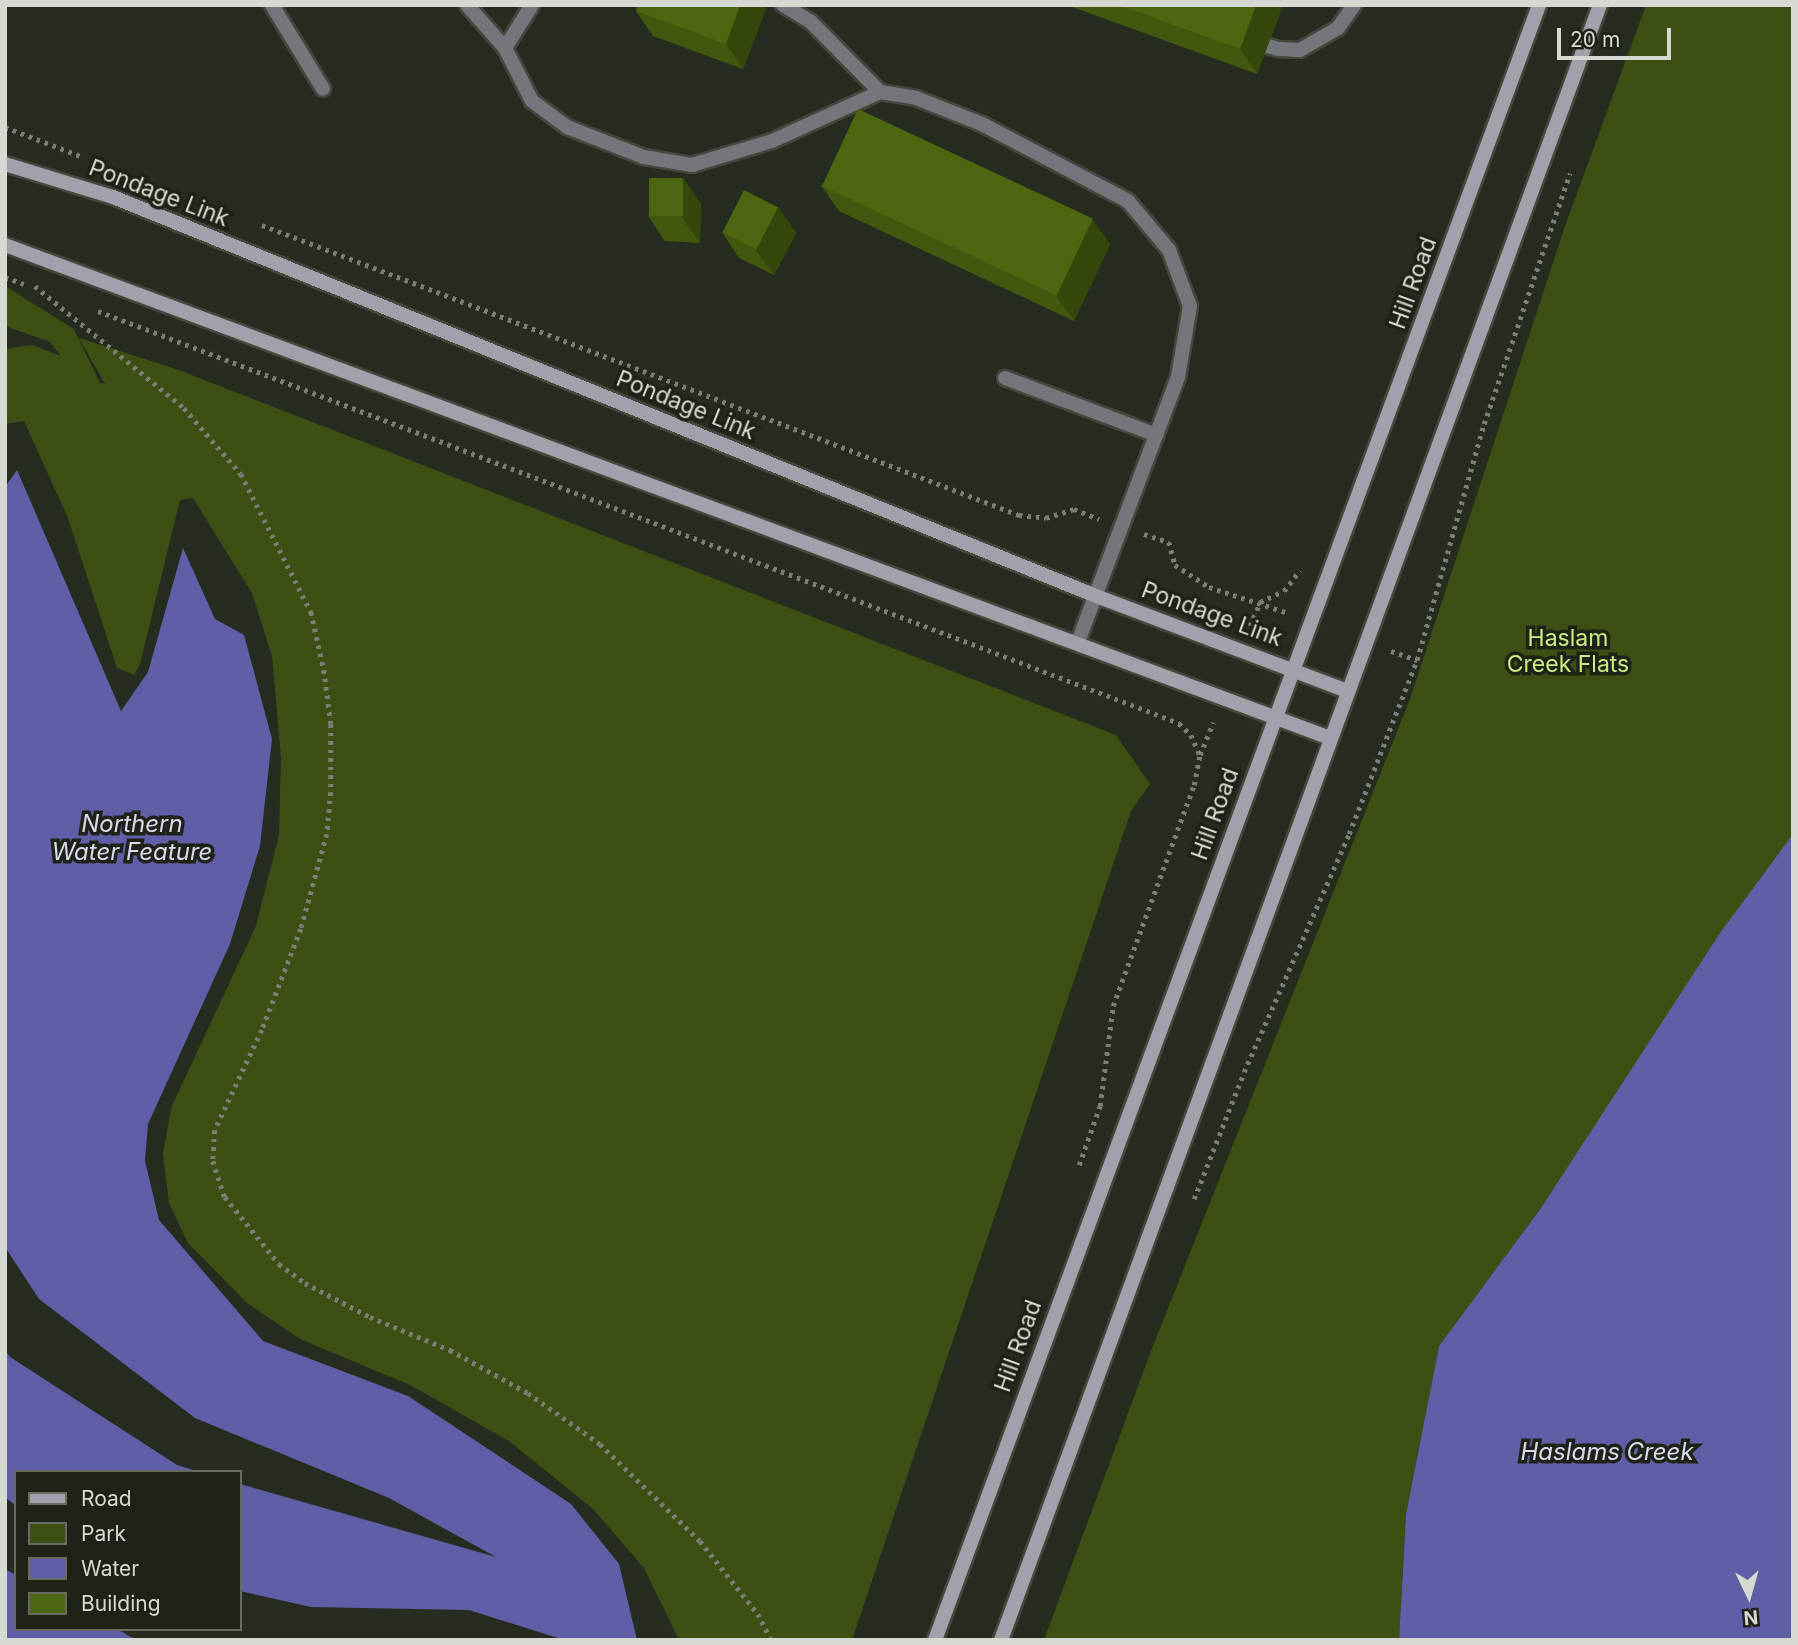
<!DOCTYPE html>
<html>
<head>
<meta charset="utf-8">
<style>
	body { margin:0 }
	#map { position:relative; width:1798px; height:1645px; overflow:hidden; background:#272c21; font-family:Inter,sans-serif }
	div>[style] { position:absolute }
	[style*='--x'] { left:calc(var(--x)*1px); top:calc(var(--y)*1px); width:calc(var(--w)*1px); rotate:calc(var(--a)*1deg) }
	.green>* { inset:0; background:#3d4f13 }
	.water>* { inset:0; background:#605ea6 }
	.path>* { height:4.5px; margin-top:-2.25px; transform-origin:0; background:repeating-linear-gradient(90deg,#7a7e75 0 3.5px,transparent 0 8.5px) }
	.roads { filter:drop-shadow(2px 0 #43483d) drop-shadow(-2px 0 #43483d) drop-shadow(0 2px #43483d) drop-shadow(0 -2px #43483d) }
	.service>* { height:14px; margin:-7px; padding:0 7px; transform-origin:7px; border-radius:7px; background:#75767c }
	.secondary>* { height:14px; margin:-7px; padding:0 7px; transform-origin:7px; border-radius:7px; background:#a0a1ab }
	.wall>* { inset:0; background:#42580e }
	.shaded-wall>* { inset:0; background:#36470b }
	.building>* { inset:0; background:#4d6610; transform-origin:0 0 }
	span { translate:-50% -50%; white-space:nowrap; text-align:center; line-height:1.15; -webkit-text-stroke:7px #1e2217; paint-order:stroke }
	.street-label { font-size:23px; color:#d6d9d2 }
	.park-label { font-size:23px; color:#c7ec81 }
	.water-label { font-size:24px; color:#d7d9ed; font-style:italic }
	.frame { position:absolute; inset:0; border:7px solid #d6d9d2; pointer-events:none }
	.legend { position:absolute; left:14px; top:1470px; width:228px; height:161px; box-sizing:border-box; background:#1e2217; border:2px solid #686b62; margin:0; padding:9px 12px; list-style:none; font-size:21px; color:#d6d9d2 }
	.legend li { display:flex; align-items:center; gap:14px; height:35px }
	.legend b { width:35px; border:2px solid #686b62 }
	.north { position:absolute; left:1714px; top:1561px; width:70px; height:70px; -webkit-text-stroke:5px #1e2217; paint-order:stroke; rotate:175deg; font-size:19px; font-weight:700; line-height:28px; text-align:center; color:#d6d9d2 }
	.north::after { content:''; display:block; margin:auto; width:24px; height:32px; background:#d6d9d2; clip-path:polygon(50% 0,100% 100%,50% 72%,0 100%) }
	.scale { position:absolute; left:1557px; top:28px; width:114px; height:32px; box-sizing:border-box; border:4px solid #d6d9d2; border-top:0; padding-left:9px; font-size:21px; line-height:24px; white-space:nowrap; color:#d6d9d2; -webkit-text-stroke:5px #1e2217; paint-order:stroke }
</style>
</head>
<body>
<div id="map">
	<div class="green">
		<div style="clip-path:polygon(1646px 5px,1793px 5px,1793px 834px,1541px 1208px,1439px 1346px,1406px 1514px,1399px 1640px,1044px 1640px,1151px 1351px,1410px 699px,1565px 226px)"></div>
		<div style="clip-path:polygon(5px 286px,74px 329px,100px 383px,105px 384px,79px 338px,176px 369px,1116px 735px,1150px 784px,1131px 811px,852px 1640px,679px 1640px,644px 1568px,593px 1509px,509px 1441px,410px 1385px,300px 1339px,247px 1303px,188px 1243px,169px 1203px,163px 1154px,171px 1108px,256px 926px,279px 835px,281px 758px,272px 656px,252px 593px,193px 498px,180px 500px,140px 664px,134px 675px,117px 668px,68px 518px,24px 421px,5px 424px,5px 349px,32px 345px,61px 356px,50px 342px,5px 326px)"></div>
	</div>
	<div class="water">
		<div style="clip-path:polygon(17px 470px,121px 711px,148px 672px,183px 548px,215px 619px,244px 635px,272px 739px,260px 846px,230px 944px,148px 1124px,145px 1161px,159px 1220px,263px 1341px,408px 1396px,571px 1504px,619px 1564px,637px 1640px,564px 1640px,469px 1610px,311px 1607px,240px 1591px,240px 1484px,496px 1557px,389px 1498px,195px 1418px,39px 1299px,5px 1247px,5px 487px)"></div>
		<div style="clip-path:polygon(1793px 834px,1793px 1640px,1399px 1640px,1406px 1514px,1439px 1346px,1541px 1208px,1720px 933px)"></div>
		<div style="clip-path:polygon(5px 1350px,10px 1357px,177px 1465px,200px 1472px,16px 1472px,16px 1506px,5px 1497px)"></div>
		<div style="clip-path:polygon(5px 1569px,16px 1575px,16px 1629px,117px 1629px,136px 1640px,5px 1640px)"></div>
	</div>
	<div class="path">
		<div style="--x:5;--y:127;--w:84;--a:21"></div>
		<div style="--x:262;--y:225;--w:811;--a:20.96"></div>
		<div style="--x:1019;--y:515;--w:27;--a:6"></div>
		<div style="--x:1046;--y:518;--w:29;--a:-18"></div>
		<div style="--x:1074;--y:509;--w:27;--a:22"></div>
		<div style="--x:5;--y:277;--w:20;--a:20"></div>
		<div style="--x:35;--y:286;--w:193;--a:39.3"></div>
		<div style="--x:184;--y:408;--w:87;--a:49.2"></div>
		<div style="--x:241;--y:474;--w:155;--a:63.1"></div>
		<div style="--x:311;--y:612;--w:59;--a:77.4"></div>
		<div style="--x:324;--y:670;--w:54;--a:82.6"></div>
		<div style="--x:331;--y:724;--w:68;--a:90"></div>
		<div style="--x:331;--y:792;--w:42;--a:95.4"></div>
		<div style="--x:327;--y:834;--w:98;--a:105.3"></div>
		<div style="--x:301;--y:929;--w:108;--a:111.1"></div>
		<div style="--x:262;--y:1030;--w:110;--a:115.2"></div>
		<div style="--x:215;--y:1130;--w:31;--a:94"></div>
		<div style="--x:213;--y:1161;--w:38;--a:72"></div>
		<div style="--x:225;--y:1197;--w:86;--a:51.1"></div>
		<div style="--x:279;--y:1264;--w:32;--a:36"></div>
		<div style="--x:305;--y:1283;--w:73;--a:27.6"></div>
		<div style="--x:370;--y:1317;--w:87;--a:22.4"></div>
		<div style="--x:450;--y:1350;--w:89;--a:28.9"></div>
		<div style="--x:528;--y:1393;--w:88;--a:35.3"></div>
		<div style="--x:600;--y:1444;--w:139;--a:44.1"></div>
		<div style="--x:700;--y:1541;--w:93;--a:51.5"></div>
		<div style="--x:758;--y:1614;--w:29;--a:63"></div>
		<div style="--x:98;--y:311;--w:1157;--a:20.86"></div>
		<div style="--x:1179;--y:723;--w:17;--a:45"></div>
		<div style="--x:1191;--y:735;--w:22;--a:66"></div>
		<div style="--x:1144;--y:534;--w:26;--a:18"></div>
		<div style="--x:1169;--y:542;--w:24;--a:75"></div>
		<div style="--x:1175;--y:565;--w:40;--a:32.9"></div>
		<div style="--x:1209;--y:587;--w:83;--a:18.2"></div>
		<div style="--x:1250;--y:626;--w:26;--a:-67"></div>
		<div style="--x:1260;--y:602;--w:26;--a:-25"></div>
		<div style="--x:1284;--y:591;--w:26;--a:-53"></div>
		<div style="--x:1391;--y:651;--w:28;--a:19"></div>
		<div style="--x:1079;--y:1165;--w:63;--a:-70.4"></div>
		<div style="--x:1100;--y:1106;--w:101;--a:-82.6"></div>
		<div style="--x:1113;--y:1006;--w:235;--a:-69.9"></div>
		<div style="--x:1194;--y:785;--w:31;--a:-79"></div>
		<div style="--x:1200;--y:755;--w:35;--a:-68"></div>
		<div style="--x:1194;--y:1199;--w:136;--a:-68.5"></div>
		<div style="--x:1244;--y:1072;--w:260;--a:-66.2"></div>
		<div style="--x:1349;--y:834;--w:187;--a:-68.7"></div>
		<div style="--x:1417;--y:660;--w:245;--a:-74.2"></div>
		<div style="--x:1484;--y:424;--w:265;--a:-71.1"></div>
	</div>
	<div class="roads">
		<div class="service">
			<div style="--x:272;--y:5;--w:98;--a:58.7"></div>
			<div style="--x:467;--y:5;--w:57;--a:48.5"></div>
			<div style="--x:532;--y:5;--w:51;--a:122.1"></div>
			<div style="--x:505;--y:48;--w:59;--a:63"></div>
			<div style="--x:532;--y:101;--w:44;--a:36.6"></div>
			<div style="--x:567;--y:127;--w:83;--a:21.3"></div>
			<div style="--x:644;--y:157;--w:49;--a:9.5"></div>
			<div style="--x:692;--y:165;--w:84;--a:-16.7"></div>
			<div style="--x:772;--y:141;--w:119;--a:-24.4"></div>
			<div style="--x:783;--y:5;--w:31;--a:31"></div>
			<div style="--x:810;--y:21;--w:100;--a:45.4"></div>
			<div style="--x:880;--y:92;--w:36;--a:9"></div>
			<div style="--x:916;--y:98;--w:71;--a:21.5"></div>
			<div style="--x:982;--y:124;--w:165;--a:27.8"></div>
			<div style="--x:1128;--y:201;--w:64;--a:50.1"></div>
			<div style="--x:1169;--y:250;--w:60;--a:69.4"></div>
			<div style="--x:1190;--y:306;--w:72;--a:99.6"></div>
			<div style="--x:1178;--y:377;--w:283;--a:110.7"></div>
			<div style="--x:1252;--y:41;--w:28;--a:17"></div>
			<div style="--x:1279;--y:49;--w:21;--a:3"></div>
			<div style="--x:1300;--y:50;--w:44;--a:-30.1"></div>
			<div style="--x:1338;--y:28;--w:28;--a:-55"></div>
			<div style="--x:1005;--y:378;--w:162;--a:20.6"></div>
		</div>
		<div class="secondary">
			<div style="--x:5;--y:164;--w:113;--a:17"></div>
			<div style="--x:113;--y:197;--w:1061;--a:22.09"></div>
			<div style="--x:1096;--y:596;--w:269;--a:20.7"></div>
			<div style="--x:5;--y:245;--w:1414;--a:20.41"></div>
			<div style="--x:935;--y:1640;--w:1743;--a:-69.72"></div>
			<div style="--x:1001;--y:1640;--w:1741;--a:-69.88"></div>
		</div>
	</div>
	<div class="wall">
		<div style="clip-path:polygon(767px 5px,743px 69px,653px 36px,636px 11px)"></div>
		<div style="clip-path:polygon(1067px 5px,1283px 5px,1257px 74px)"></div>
		<div style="clip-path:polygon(683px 178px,701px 204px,700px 243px,665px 241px,648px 216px)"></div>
		<div style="clip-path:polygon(821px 185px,1092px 219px,1110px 244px,1074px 321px,839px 211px)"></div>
		<div style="clip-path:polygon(778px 207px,796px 233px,774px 275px,739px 258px,722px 232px)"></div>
	</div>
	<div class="shaded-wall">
		<div style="clip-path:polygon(740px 5px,767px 5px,743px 69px,726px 44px)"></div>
		<div style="clip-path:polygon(1256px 5px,1283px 5px,1257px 74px,1240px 49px)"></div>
		<div style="clip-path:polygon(683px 178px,701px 204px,700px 243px,682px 218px)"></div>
		<div style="clip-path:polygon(778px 207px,796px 233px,774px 275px,756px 250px)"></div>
		<div style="clip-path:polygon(1092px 219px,1110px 244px,1074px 321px,1056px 296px)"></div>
	</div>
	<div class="building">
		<div style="clip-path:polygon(638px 5px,740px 5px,726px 44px,636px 11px)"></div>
		<div style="clip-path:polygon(1119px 5px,1256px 5px,1240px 49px)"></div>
		<div style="left:858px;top:109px;width:259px;height:85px;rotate:25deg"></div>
		<div style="left:649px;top:178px;width:34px;height:38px"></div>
		<div style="left:744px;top:190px;width:38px;height:47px;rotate:27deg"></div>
	</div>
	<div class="street-label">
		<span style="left:159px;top:193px;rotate:21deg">Pondage Link</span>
		<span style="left:1413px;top:283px;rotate:-70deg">Hill Road</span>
		<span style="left:686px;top:405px;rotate:22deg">Pondage Link</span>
		<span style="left:1212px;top:614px;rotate:20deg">Pondage Link</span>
		<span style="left:1215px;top:814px;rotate:-70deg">Hill Road</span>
		<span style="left:1018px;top:1346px;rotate:-70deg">Hill Road</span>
	</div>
	<div class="park-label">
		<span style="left:1568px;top:651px">Haslam<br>Creek Flats</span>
	</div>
	<div class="water-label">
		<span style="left:132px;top:838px">Northern<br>Water Feature</span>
		<span style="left:1607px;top:1452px">Haslams Creek</span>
	</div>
	<div class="frame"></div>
	<ul class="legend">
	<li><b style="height:9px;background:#a0a1ab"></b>Road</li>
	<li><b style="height:19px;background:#3d4f13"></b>Park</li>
	<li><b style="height:19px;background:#605ea6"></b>Water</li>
	<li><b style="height:19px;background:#4d6610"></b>Building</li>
	</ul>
	<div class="north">N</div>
	<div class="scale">20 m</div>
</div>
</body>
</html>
